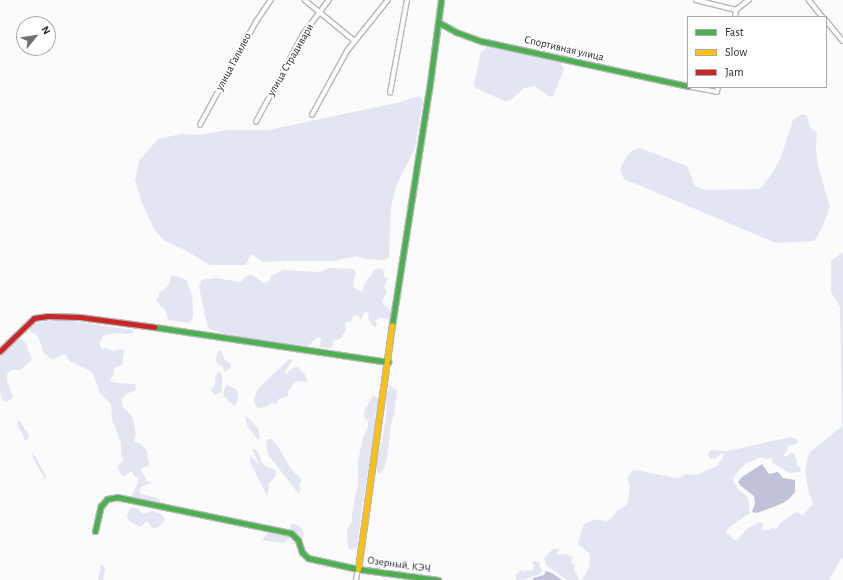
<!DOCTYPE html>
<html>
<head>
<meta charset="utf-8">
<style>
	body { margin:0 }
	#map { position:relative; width:843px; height:580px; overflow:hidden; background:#fbfbfb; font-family:"Alegreya Sans",sans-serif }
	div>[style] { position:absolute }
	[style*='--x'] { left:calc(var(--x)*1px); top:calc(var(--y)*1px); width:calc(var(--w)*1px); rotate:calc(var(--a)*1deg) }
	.green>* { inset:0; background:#e3e5f2 }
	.water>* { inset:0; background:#bfc2d8 }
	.roads { filter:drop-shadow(1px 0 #b7b7bc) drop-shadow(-1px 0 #b7b7bc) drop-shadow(0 1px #b7b7bc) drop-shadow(0 -1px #b7b7bc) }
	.street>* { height:3.5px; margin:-1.75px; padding:0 1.75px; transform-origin:1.75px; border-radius:1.75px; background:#fefefe }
	.fast>* { height:5px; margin:-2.5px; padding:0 2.5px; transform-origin:2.5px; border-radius:2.5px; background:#4caf50 }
	.slow>* { height:5px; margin:-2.5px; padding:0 2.5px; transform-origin:2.5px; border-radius:2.5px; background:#ffc107 }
	.jam>* { height:5px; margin:-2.5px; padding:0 2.5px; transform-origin:2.5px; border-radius:2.5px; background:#c62828 }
	span { translate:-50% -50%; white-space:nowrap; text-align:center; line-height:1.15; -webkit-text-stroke:4px #fff; paint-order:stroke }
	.street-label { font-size:11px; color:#272833 }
	.legend { position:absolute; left:687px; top:16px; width:140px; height:72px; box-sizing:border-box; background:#fff; border:1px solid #a9a9ad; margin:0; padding:5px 7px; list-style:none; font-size:12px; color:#272833 }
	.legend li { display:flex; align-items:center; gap:8px; height:20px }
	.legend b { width:20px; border:1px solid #a9a9ad }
	.north { position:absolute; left:16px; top:16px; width:40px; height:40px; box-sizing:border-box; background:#fff; border:1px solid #a9a9ad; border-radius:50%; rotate:60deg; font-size:11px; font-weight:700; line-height:16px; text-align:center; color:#272833 }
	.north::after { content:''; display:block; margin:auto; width:14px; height:18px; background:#717279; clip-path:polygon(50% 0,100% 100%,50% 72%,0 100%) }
</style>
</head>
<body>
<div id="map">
	<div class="green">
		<div style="clip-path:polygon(489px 46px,531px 54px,560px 62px,564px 69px,553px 97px,548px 96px,535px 86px,524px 88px,511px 100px,504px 101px,476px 88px,474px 84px,481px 52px)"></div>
		<div style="clip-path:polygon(419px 96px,423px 100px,415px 148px,396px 186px,391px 207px,389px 257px,385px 260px,365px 259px,357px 256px,334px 261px,277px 261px,263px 262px,251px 254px,246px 265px,210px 265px,183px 249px,165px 241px,155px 231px,142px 203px,135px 180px,139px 161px,158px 139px,181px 134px,199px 135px,226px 130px,268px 130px,396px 103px)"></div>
		<div style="clip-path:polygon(802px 114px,807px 115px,810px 128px,817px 132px,816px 150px,818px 166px,830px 207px,822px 228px,814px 241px,776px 243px,624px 179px,620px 169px,627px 156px,633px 150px,640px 148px,687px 166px,695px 186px,706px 190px,760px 189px,773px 172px,781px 157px,793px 120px)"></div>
		<div style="clip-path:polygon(843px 252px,843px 558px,841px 559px,829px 580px,582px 580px,589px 568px,590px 560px,589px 553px,578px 544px,582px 529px,584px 524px,595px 519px,599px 521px,601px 519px,605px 522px,610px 520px,617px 511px,627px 505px,630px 487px,627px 479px,632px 471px,635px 470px,676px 478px,680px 478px,686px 474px,696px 475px,717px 466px,725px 454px,721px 454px,714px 459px,710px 458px,707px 454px,711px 450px,727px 451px,791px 437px,798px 440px,798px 443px,788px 446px,787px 451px,783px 456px,787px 456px,791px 452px,794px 453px,797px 461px,796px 464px,801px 468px,800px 472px,790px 473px,772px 463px,773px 459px,771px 458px,764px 459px,762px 457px,745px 464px,734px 476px,733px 481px,739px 490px,748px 497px,750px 513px,728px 528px,726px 534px,730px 535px,734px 540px,737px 540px,748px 528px,759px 522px,763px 524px,762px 530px,770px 530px,771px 528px,777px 529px,780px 523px,796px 512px,803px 515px,813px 504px,808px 489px,805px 470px,809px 453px,842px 426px,840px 307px,831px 292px,831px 261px)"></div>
		<div style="clip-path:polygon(330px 268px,352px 269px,356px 272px,353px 283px,354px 288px,362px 292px,365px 283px,376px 268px,383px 269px,384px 277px,388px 278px,384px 286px,387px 292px,382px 302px,391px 311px,392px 317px,390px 320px,381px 317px,375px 321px,377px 324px,376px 327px,373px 326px,368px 319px,369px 311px,364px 313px,360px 321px,359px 316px,354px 315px,351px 321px,345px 323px,346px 330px,341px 338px,333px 341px,332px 347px,325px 348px,320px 347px,321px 339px,318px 337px,308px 346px,253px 339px,225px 334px,210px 329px,207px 325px,199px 287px,202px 280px,215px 278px,241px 282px,246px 276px,253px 275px,264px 283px,269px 281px,271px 276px,283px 270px,320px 272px)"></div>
		<div style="clip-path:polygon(171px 276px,177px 276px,186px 280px,192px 295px,193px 307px,193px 317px,189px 323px,168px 320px,165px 309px,160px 306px,156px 299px,159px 296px,159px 292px,165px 289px,169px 284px)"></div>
		<div style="clip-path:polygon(56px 320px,72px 321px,133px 330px,134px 333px,129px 334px,115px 333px,103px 336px,100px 341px,100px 346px,102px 349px,106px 348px,114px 351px,122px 349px,124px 351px,122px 365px,114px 368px,114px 374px,110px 379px,111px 381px,117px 383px,135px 384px,136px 390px,126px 394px,122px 400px,123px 407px,131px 415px,134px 423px,136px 435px,134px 439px,135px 443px,140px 443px,147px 451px,149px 463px,148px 466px,142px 468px,141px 470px,147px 481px,150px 481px,151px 483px,141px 487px,139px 491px,141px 494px,157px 498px,160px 500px,160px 502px,132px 498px,132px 495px,136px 487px,139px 477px,135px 477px,131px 471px,125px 476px,122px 476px,120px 473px,118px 466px,124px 459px,121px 454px,121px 443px,112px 419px,111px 404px,100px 393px,92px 372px,69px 361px,65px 354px,52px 360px,44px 353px,37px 335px,31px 332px,29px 328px,31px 325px,36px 323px)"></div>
		<div style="clip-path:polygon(20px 339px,23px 340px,26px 344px,32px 360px,20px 370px,11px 370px,7px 374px,7px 381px,13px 397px,7px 402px,3px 401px,0 392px,0 355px,10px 348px,13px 342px)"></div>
		<div style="clip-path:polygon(218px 351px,221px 351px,225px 360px,231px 364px,231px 368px,225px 372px,222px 366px,217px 363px,216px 358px)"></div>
		<div style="clip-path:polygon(289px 359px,293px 360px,285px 371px,286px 374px,294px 367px,298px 367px,306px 376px,307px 382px,297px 381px,294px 383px,288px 392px,288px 396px,279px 399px,277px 404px,271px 403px,266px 407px,258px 408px,254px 403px,254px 398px,258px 389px)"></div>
		<div style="clip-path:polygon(220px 371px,222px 376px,222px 390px,220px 393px,215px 395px,211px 390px,215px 384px,215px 377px)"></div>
		<div style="clip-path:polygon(226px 385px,236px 389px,238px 393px,238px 399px,235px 406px,228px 401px,223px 394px)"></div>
		<div style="clip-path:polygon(390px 385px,397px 391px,394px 415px,391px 425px,387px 458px,385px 467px,380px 474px,377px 472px,376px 462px,383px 436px,387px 407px,386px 397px)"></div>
		<div style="clip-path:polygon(373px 396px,379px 398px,380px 405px,375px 414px,376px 423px,362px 507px,357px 548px,350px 550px,348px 547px,347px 531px,352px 521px,352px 515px,358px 483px,358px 462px,363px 437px,368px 427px,368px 421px,364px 416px,365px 409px)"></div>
		<div style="clip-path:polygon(245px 415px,258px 428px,260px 438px,258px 440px,247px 426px)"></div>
		<div style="clip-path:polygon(19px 420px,29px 435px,27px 441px,25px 440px,17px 424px)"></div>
		<div style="clip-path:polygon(267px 439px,271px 439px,277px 445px,291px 469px,302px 480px,299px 485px,301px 488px,299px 494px,269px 456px,266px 448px)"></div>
		<div style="clip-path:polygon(252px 449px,255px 449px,259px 454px,261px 461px,266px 467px,274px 469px,276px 472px,275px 477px,268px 484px,269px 490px,267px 496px,250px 462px,250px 456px,259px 464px)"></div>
		<div style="clip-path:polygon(32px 451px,46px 476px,46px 481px,33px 458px)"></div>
		<div style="clip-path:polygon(131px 508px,136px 508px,143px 514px,152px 511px,161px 514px,165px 519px,161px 525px,156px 528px,152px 528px,147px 521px,140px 527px,129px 521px,127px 517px,128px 511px)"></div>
		<div style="clip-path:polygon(292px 523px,299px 526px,304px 533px,303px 538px,290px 528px)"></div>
		<div style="clip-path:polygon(277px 532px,289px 535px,290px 536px,285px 543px,262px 540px,268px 533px)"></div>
		<div style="clip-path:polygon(554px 548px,560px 549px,556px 555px,566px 554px,573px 557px,571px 562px,575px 565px,574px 571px,577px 573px,579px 580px,567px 580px,546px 565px,544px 558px)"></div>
		<div style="clip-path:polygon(535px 561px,541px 563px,539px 566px,542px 571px,540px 574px,524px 580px,516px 580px,516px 575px,520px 571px,522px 570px,523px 573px,526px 570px,532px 571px,534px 568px,532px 562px)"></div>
		<div style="clip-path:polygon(101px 563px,105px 568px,104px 575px,103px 580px,98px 580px)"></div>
	</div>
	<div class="water">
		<div style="clip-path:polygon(762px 464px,769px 474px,778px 472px,783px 478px,795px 480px,795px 492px,789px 499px,781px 504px,757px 513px,752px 512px,755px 503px,754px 496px,741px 486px,738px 482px,742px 477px)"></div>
		<div style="clip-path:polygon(546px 571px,552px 573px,562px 580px,533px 580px,533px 578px,544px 575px)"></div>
	</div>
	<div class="roads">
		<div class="street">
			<div style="--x:305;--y:0;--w:65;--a:39.4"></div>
			<div style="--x:696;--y:0;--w:41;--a:14"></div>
			<div style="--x:736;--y:10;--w:16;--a:-38"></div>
			<div style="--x:809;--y:0;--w:22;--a:51"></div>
			<div style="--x:735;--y:17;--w:7;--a:-82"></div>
			<div style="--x:826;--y:20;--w:27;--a:51"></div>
			<div style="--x:692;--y:87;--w:25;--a:11"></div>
			<div style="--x:717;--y:92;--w:5;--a:-79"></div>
			<div style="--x:390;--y:93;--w:95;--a:-79.6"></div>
			<div style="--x:312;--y:115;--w:73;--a:-61.3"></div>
			<div style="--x:347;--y:51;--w:65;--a:-51.2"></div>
			<div style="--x:256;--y:122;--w:101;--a:-61.7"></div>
			<div style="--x:304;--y:33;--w:41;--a:-52.9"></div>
			<div style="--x:200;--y:125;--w:117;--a:-61.5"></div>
			<div style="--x:256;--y:22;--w:27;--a:-56"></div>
			<div style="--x:356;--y:580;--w:11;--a:-80"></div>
		</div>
		<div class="fast">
			<div style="--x:438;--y:22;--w:21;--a:29"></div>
			<div style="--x:456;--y:32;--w:27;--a:20"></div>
			<div style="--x:481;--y:41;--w:212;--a:12.3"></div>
			<div style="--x:392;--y:325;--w:238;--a:-81.1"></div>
			<div style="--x:429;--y:90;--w:91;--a:-82.4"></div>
			<div style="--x:154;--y:327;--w:237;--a:8.5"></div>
			<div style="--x:95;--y:531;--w:26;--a:-77"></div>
			<div style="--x:101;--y:506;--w:9;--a:-49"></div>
			<div style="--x:107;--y:499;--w:10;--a:-11"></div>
			<div style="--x:117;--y:497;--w:178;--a:11.7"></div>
			<div style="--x:291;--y:533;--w:10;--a:45"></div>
			<div style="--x:298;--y:540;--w:13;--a:72"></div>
			<div style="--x:302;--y:552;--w:8;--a:45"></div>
			<div style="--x:308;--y:558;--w:51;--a:12.4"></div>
			<div style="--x:358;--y:569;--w:81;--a:7.8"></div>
		</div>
		<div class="slow">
			<div style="--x:358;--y:569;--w:246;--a:-82.1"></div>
		</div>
		<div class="jam">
			<div style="--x:0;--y:351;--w:47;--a:-44.1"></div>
			<div style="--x:34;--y:318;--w:14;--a:-8"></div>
			<div style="--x:48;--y:316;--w:32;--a:2"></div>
			<div style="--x:80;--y:317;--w:75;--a:7.7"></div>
		</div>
	</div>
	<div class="street-label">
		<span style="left:564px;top:49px;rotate:13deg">Спортивная улица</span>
		<span style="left:291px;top:60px;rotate:-60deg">улица Страдивари</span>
		<span style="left:234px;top:62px;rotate:-62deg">улица Галилео</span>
		<span style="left:399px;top:565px;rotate:8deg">Озерный, КЭЧ</span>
	</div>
	<ul class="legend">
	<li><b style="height:5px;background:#4caf50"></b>Fast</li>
	<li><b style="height:5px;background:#ffc107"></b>Slow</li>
	<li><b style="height:5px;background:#c62828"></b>Jam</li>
	</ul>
	<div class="north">N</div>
</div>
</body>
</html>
